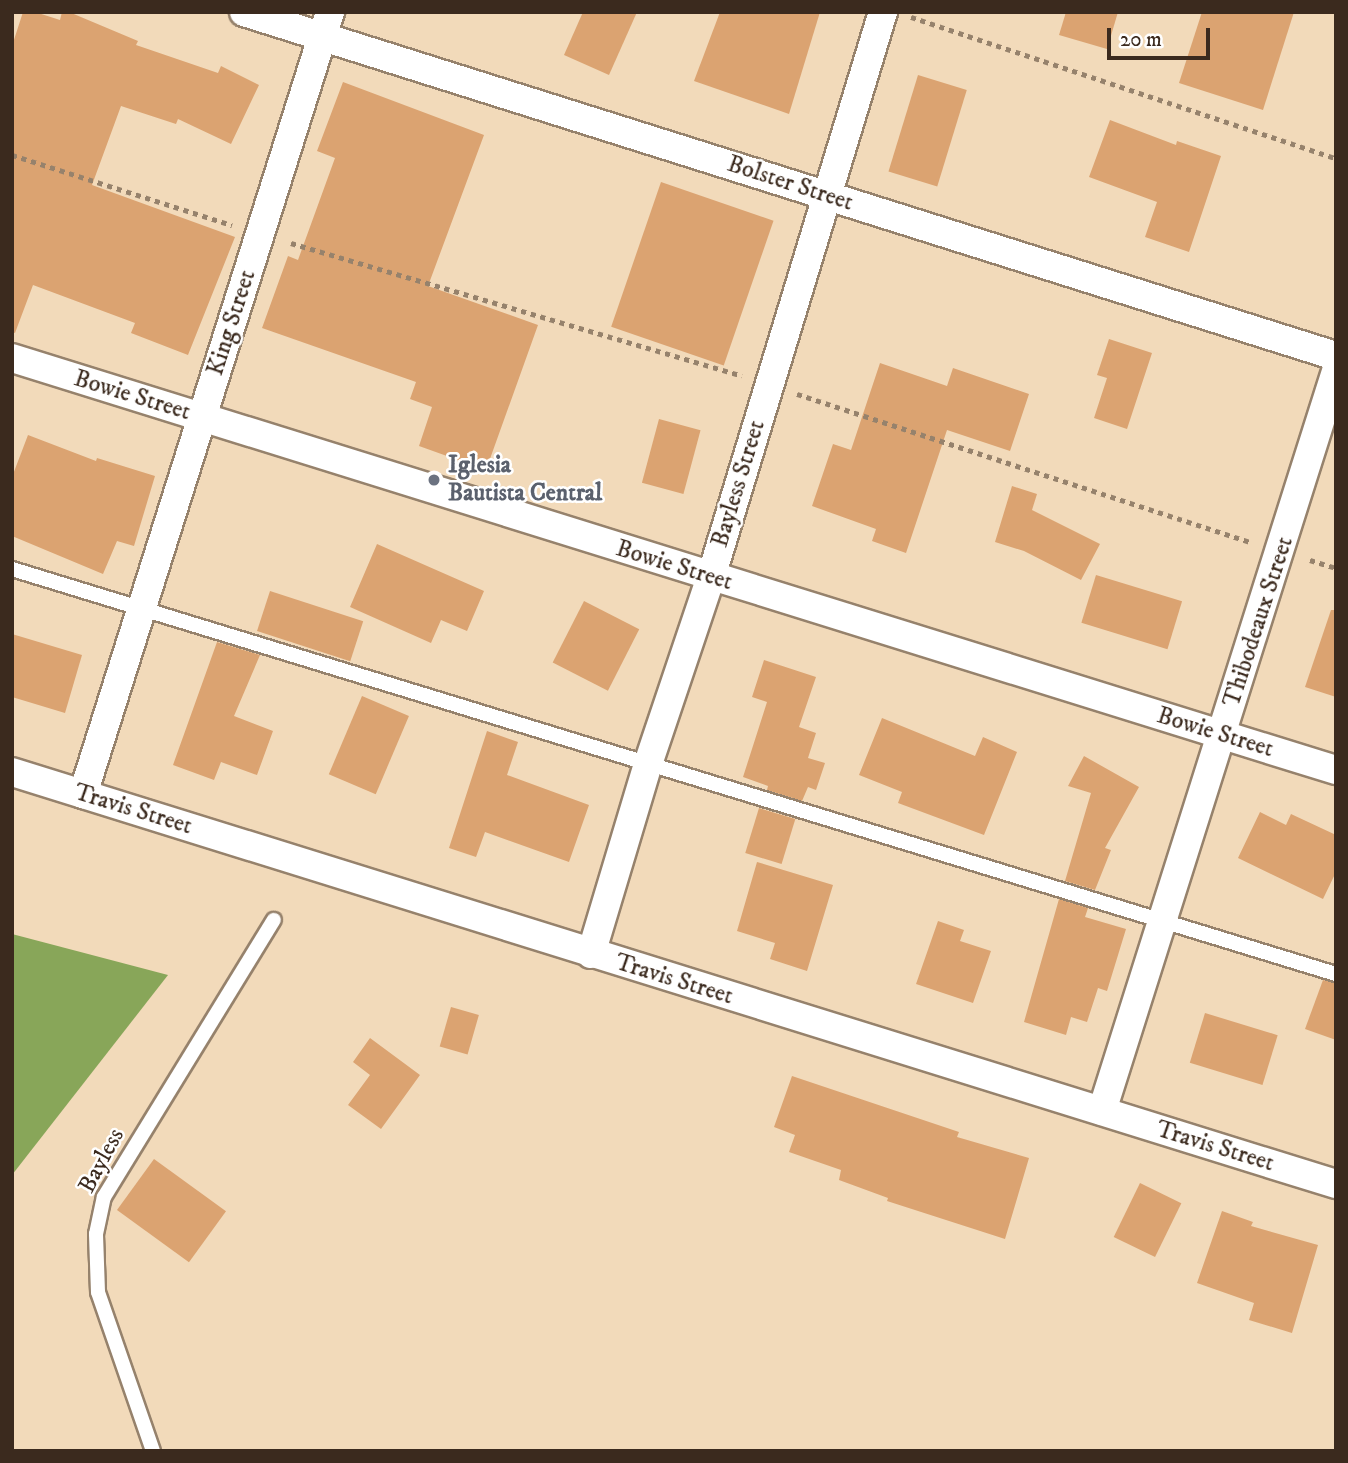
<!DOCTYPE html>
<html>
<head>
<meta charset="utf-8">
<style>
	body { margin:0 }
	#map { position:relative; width:1348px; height:1463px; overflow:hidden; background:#f2daba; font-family:"IM FELL DW Pica",serif }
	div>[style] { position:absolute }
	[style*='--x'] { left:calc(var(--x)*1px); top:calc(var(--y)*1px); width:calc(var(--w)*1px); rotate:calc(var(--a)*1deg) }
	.forest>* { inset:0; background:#88a659 }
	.building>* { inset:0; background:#dba371; transform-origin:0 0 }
	.path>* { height:4.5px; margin-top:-2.25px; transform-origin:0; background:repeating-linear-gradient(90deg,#96826c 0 5px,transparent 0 10px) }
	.roads { filter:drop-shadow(2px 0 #96826c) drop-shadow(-2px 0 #96826c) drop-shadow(0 2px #96826c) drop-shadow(0 -2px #96826c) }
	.lane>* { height:14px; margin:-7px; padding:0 7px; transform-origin:7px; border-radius:7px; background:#fff }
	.street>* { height:28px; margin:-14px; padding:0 14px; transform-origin:14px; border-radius:14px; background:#fff }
	.dots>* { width:19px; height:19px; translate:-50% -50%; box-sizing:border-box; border:4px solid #fff; border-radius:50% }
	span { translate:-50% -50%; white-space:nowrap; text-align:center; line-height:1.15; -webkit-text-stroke:5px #fff; paint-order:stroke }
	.street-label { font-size:24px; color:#3b2a1e }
	.worship-label { font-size:24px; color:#5b616d; font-weight:700 }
	.left { translate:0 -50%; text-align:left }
	.frame { position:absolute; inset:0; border:14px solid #3b2a1e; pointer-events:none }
	.scale { position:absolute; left:1107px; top:28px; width:103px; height:32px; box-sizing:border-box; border:4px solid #3b2a1e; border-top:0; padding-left:9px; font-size:21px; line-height:24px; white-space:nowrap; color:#3b2a1e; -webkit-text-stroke:5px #fff; paint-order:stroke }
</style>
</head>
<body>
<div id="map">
	<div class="forest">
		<div style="clip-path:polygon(12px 934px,168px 975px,12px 1175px)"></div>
	</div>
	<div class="building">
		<div style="clip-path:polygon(23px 12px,35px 12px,60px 20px,62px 12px,69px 12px,138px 41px,136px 45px,218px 73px,221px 66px,259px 85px,231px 144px,178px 119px,176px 124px,121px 106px,92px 185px,235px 237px,188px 355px,131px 333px,135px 323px,33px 285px,15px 333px,12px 332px,12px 46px)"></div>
		<div style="clip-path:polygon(583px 12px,637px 12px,609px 75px,564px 55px)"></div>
		<div style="clip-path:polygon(720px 12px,820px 12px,789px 114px,694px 81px)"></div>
		<div style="clip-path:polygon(1066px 12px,1118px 12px,1107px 49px,1059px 35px)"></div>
		<div style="clip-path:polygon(1202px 12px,1294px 12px,1263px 110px,1179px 83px)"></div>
		<div style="left:918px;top:75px;width:51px;height:101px;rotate:17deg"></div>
		<div style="clip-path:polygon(343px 82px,484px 135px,428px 286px,538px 325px,486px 470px,419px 446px,432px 407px,410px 399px,416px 382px,262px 328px,288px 256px,298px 260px,335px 158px,317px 151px)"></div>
		<div style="clip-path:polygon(1110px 120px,1176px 145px,1177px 141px,1221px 156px,1189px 252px,1145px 237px,1157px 202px,1089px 177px)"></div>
		<div style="left:661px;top:182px;width:119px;height:153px;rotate:19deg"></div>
		<div style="clip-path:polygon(1109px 339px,1152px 353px,1127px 429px,1094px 418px,1107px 378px,1097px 375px)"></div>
		<div style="clip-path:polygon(880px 363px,947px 386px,953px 368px,1029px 394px,1010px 451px,947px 430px,906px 553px,872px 541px,876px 529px,812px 506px,833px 444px,851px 450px)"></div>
		<div style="left:659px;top:419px;width:43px;height:66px;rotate:15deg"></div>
		<div style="clip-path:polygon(28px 435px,96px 461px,97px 458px,155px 476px,134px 546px,117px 541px,103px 574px,12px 536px,12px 477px)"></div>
		<div style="clip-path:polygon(1012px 486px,1037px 494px,1032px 510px,1100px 544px,1081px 580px,1024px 551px,995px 542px)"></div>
		<div style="clip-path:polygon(377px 544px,484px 591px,467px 631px,441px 620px,431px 643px,350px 607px)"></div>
		<div style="left:1096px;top:575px;width:90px;height:50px;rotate:17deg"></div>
		<div style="left:270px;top:591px;width:98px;height:42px;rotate:18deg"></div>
		<div style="left:584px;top:601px;width:62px;height:69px;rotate:27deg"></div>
		<div style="clip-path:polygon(1331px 610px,1336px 610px,1336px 697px,1305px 687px)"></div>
		<div style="clip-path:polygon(12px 634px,82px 655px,65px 713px,12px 697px)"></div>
		<div style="clip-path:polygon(217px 642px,260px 655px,234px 716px,273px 731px,257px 775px,221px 762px,214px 780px,173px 765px)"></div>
		<div style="clip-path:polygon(764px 660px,816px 677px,799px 727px,816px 733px,808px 758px,825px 763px,816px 790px,808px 787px,802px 801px,767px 790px,768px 786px,743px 777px,767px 702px,752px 697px)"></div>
		<div style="left:362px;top:696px;width:51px;height:85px;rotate:23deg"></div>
		<div style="clip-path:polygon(882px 718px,975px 756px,983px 737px,1017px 752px,984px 835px,898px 803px,902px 792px,859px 775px)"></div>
		<div style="clip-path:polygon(487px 731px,518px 742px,507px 775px,589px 805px,569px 862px,485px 832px,476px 857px,449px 848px)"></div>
		<div style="clip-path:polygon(1084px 756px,1139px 787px,1105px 848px,1111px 850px,1095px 890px,1065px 881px,1091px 793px,1068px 786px)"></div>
		<div style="left:759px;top:808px;width:38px;height:47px;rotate:17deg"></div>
		<div style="clip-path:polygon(1260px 812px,1286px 825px,1291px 814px,1336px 835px,1336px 872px,1323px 899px,1238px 858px)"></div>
		<div style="clip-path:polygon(757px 862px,833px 885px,807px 971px,770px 959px,775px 943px,737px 931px)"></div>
		<div style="clip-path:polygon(1059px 899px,1088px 908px,1085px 917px,1126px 929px,1107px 991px,1098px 988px,1087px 1022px,1071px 1017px,1066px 1035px,1024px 1022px)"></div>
		<div style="clip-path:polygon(938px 921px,964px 930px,960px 941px,991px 951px,973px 1003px,916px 984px)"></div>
		<div style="clip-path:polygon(1323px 980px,1336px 983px,1336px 1040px,1305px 1029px)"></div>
		<div style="left:451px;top:1007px;width:29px;height:41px;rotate:16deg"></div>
		<div style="left:1205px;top:1013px;width:76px;height:52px;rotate:17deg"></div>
		<div style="clip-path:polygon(370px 1038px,420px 1075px,381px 1129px,348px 1105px,370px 1075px,353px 1062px)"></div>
		<div style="clip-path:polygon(792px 1076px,959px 1132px,957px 1137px,1029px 1158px,1005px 1239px,887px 1201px,888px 1198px,839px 1180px,841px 1170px,789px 1152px,795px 1135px,774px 1127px)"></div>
		<div style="left:154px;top:1159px;width:89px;height:63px;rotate:36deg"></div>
		<div style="left:1140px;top:1183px;width:46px;height:60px;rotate:26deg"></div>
		<div style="clip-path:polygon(1222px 1211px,1253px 1222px,1251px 1226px,1318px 1245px,1292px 1333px,1249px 1320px,1254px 1303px,1197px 1283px)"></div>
	</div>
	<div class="path">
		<div style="--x:911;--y:17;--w:448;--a:18.4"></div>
		<div style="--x:12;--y:155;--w:231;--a:17.7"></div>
		<div style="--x:291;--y:243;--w:470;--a:16.4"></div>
		<div style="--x:797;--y:394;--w:478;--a:18.1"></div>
		<div style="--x:1310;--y:560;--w:27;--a:17"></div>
	</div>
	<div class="roads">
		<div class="lane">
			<div style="--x:12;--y:569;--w:1385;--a:17.01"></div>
			<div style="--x:153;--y:1451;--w:168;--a:-109.1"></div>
			<div style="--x:98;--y:1292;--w:58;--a:-92"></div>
			<div style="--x:96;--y:1234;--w:38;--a:-78"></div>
			<div style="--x:104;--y:1197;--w:325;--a:-58.5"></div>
		</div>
		<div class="street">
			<div style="--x:244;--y:12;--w:1145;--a:17.49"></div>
			<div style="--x:12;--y:358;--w:1387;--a:17.29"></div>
			<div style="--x:12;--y:772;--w:1387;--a:17.29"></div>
			<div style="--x:83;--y:794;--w:820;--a:-72.47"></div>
			<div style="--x:591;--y:954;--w:198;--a:-73.3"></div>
			<div style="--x:648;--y:764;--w:197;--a:-71.4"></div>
			<div style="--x:711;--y:577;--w:591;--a:-73.07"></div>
			<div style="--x:1102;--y:1111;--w:776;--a:-72.45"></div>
		</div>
	</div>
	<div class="dots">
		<div style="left:434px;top:480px;background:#6b7280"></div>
	</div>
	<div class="street-label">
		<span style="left:790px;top:184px;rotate:18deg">Bolster Street</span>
		<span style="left:232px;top:323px;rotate:-72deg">King Street</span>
		<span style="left:132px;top:396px;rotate:17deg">Bowie Street</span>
		<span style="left:739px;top:484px;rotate:-73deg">Bayless Street</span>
		<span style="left:674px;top:566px;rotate:17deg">Bowie Street</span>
		<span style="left:1259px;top:622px;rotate:-72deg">Thibodeaux Street</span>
		<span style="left:1215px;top:733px;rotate:17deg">Bowie Street</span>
		<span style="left:133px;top:810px;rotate:17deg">Travis Street</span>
		<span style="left:674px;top:980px;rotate:17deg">Travis Street</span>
		<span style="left:1215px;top:1147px;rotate:17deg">Travis Street</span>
		<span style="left:102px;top:1161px;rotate:-62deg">Bayless</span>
	</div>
	<div class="worship-label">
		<span class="left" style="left:448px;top:480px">Iglesia<br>Bautista Central</span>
	</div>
	<div class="frame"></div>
	<div class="scale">20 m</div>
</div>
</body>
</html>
